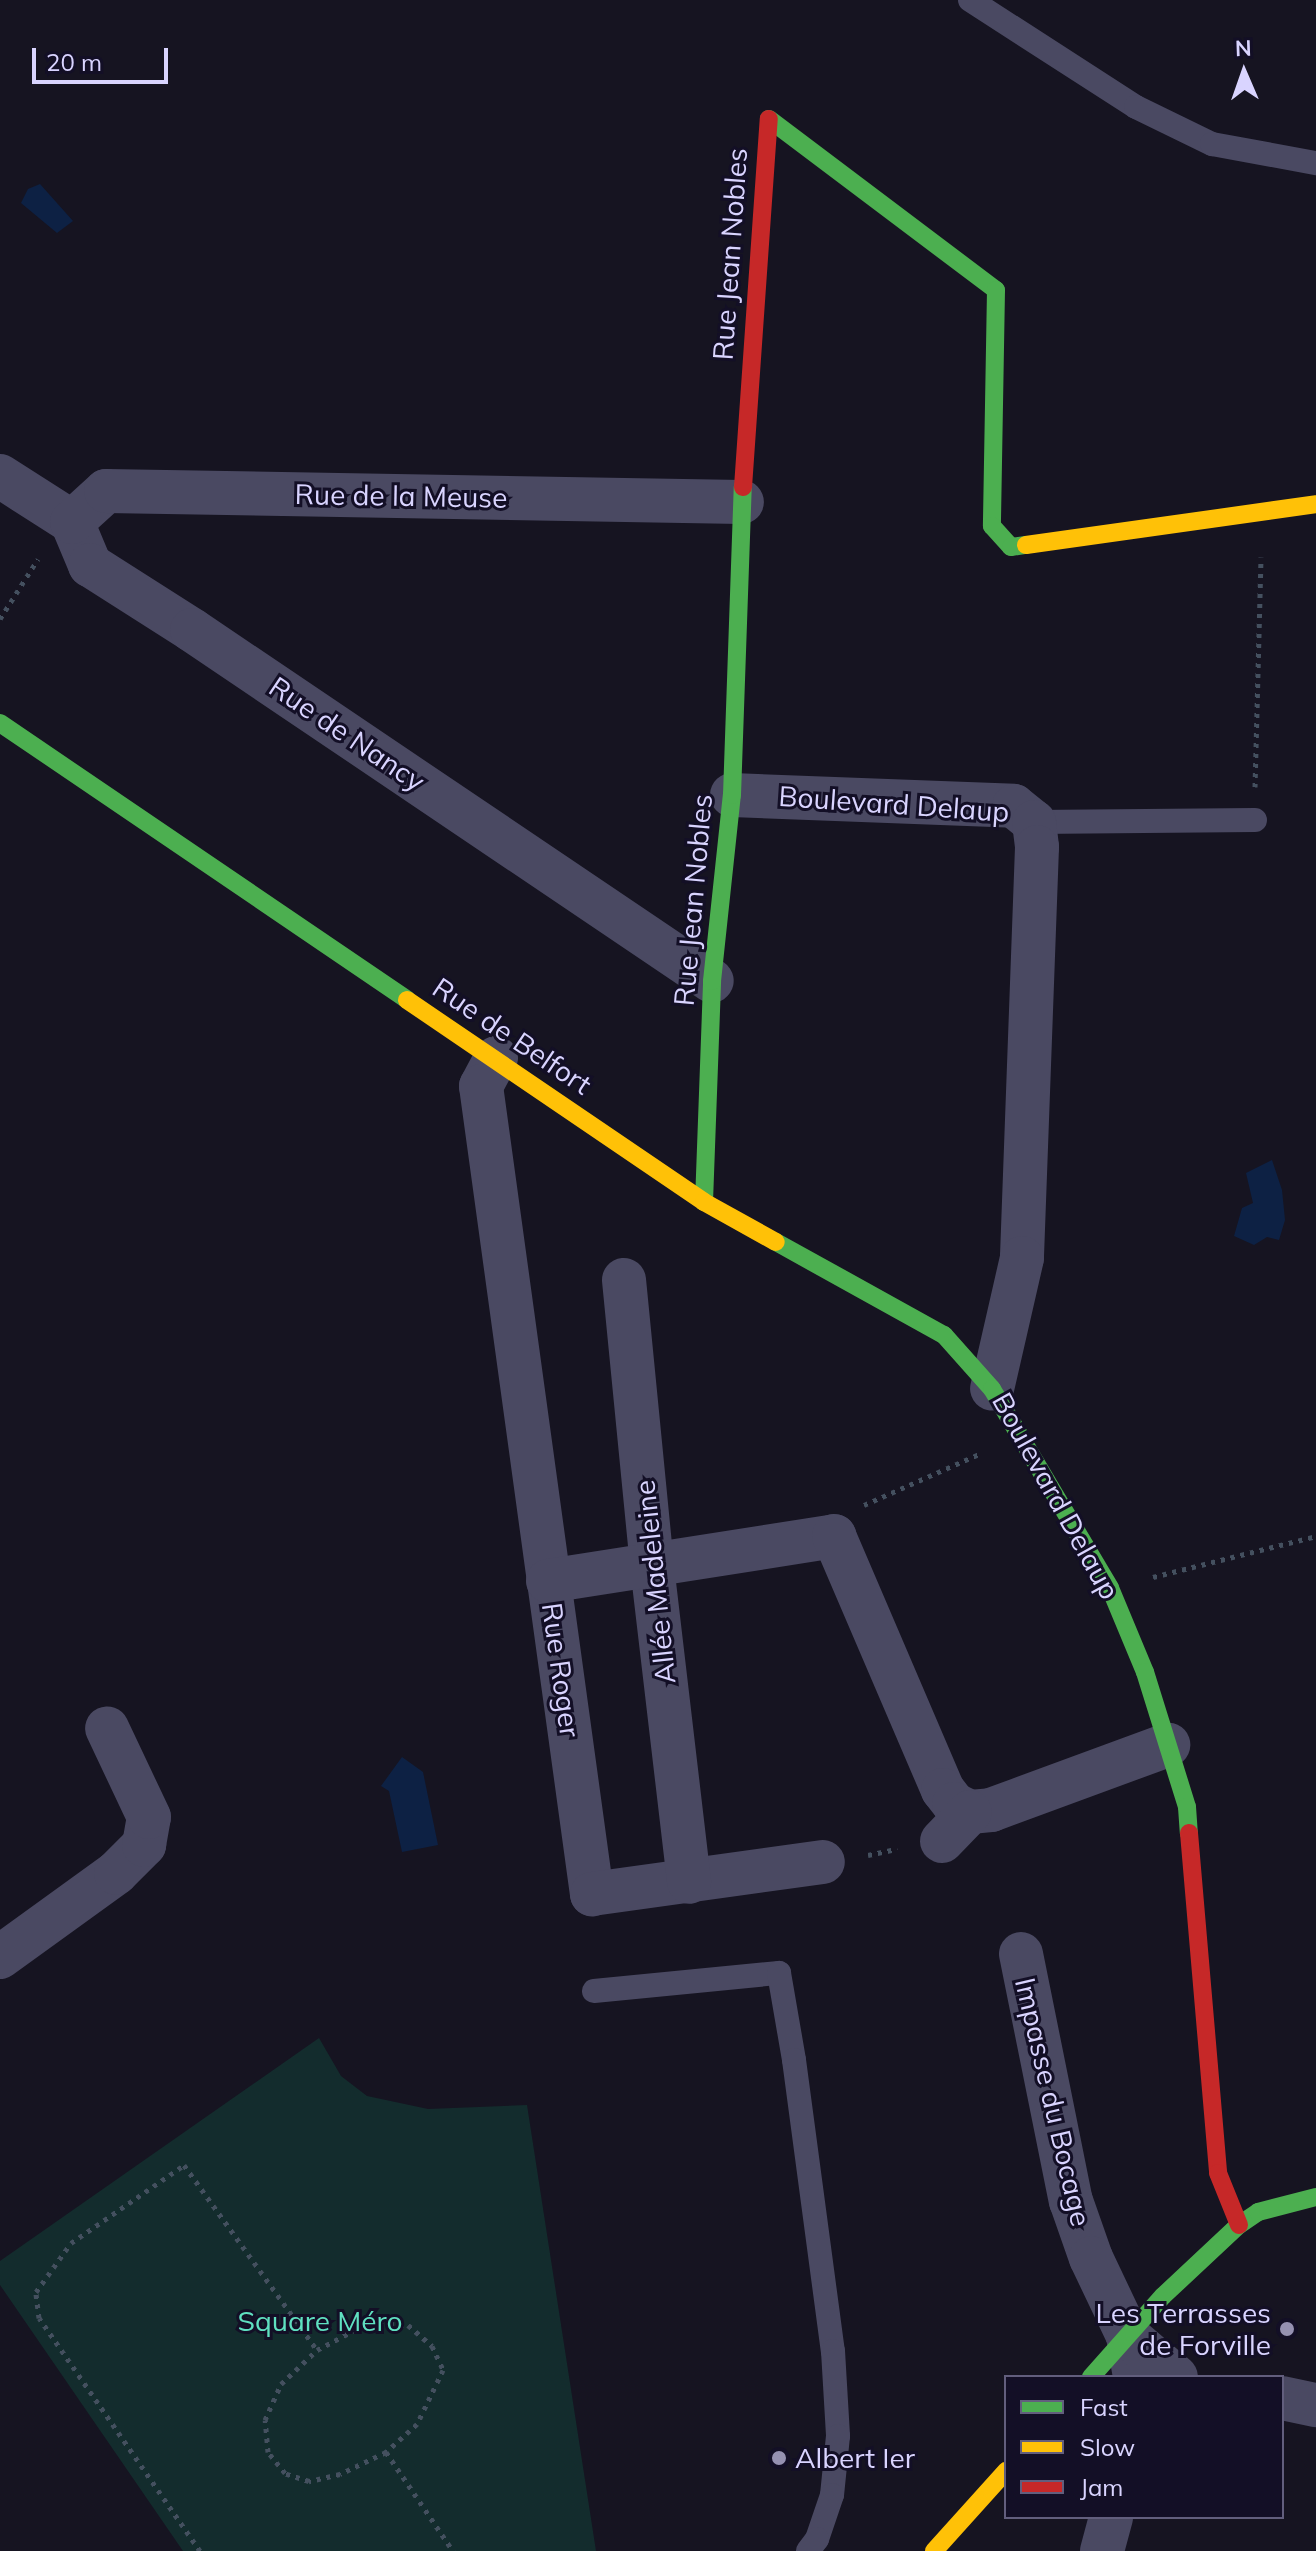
<!DOCTYPE html>
<html>
<head>
<meta charset="utf-8">
<style>
	body { margin:0 }
	#map { position:relative; width:1316px; height:2551px; overflow:hidden; background:#161421; font-family:Mulish,sans-serif }
	div>[style] { position:absolute }
	[style*='--x'] { left:calc(var(--x)*1px); top:calc(var(--y)*1px); width:calc(var(--w)*1px); rotate:calc(var(--a)*1deg) }
	.green>* { inset:0; background:#132c2d }
	.water>* { inset:0; background:#0d2144 }
	.path>* { height:5px; margin-top:-2.5px; transform-origin:0; background:repeating-linear-gradient(90deg,#44505f 0 4px,transparent 0 10px) }
	.lane>* { height:24px; margin:-12px; padding:0 12px; transform-origin:12px; border-radius:12px; background:#4a4962 }
	.street>* { height:44px; margin:-22px; padding:0 22px; transform-origin:22px; border-radius:22px; background:#4a4962 }
	.fast>* { height:18px; margin:-9px; padding:0 9px; transform-origin:9px; border-radius:9px; background:#4caf50 }
	.slow>* { height:18px; margin:-9px; padding:0 9px; transform-origin:9px; border-radius:9px; background:#ffc107 }
	.jam>* { height:18px; margin:-9px; padding:0 9px; transform-origin:9px; border-radius:9px; background:#c62828 }
	.dots>* { width:22px; height:22px; translate:-50% -50%; box-sizing:border-box; border:4px solid #130f26; border-radius:50% }
	span { translate:-50% -50%; white-space:nowrap; text-align:center; line-height:1.15; -webkit-text-stroke:6px #130f26; paint-order:stroke }
	.street-label { font-size:28px; color:#d9d4ff }
	.poi-label { font-size:28px; color:#d9d4ff }
	.right { translate:-100% -50%; text-align:right }
	.left { translate:0 -50%; text-align:left }
	.park-label { font-size:28px; color:#5fe0c0 }
	.legend { position:absolute; left:1004px; top:2375px; width:280px; height:144px; box-sizing:border-box; background:#130f26; border:2px solid #625e7d; margin:0; padding:10px 14px; list-style:none; font-size:24px; color:#d9d4ff }
	.legend li { display:flex; align-items:center; gap:16px; height:40px }
	.legend b { width:40px; border:2px solid #625e7d }
	.north { position:absolute; left:1204px; top:32px; width:80px; height:80px; -webkit-text-stroke:6px #130f26; paint-order:stroke; rotate:358deg; font-size:22px; font-weight:700; line-height:32px; text-align:center; color:#d9d4ff }
	.north::after { content:''; display:block; margin:auto; width:28px; height:36px; background:#d9d4ff; clip-path:polygon(50% 0,100% 100%,50% 72%,0 100%) }
	.scale { position:absolute; left:32px; top:48px; width:136px; height:36px; box-sizing:border-box; border:4px solid #d9d4ff; border-top:0; padding-left:10px; font-size:24px; line-height:28px; white-space:nowrap; color:#d9d4ff; -webkit-text-stroke:6px #130f26; paint-order:stroke }
</style>
</head>
<body>
<div id="map">
	<div class="green">
		<div style="clip-path:polygon(319px 2038px,341px 2076px,367px 2096px,428px 2109px,527px 2105px,596px 2551px,183px 2551px,0 2285px,0 2261px)"></div>
	</div>
	<div class="water">
		<div style="clip-path:polygon(40px 184px,73px 221px,57px 233px,21px 203px,28px 189px)"></div>
		<div style="clip-path:polygon(1272px 1160px,1282px 1190px,1285px 1220px,1279px 1240px,1267px 1237px,1254px 1245px,1234px 1236px,1242px 1208px,1253px 1203px,1246px 1173px)"></div>
		<div style="clip-path:polygon(402px 1757px,423px 1772px,438px 1845px,402px 1852px,389px 1791px,381px 1786px)"></div>
	</div>
	<div class="path">
		<div style="--x:0;--y:619;--w:71;--a:-57.7"></div>
		<div style="--x:1255;--y:787;--w:230;--a:-88.5"></div>
		<div style="--x:864;--y:1505;--w:126;--a:-23.9"></div>
		<div style="--x:1153;--y:1577;--w:168;--a:-14.1"></div>
		<div style="--x:868;--y:1855;--w:30;--a:-12"></div>
		<div style="--x:380;--y:2323;--w:28;--a:4"></div>
		<div style="--x:408;--y:2325;--w:32;--a:41"></div>
		<div style="--x:432;--y:2346;--w:26;--a:65"></div>
		<div style="--x:443;--y:2370;--w:60;--a:115.7"></div>
		<div style="--x:417;--y:2424;--w:42;--a:137.9"></div>
		<div style="--x:386;--y:2452;--w:51;--a:154.4"></div>
		<div style="--x:340;--y:2474;--w:32;--a:167"></div>
		<div style="--x:309;--y:2481;--w:25;--a:-162"></div>
		<div style="--x:285;--y:2473;--w:27;--a:-129"></div>
		<div style="--x:268;--y:2452;--w:32;--a:-95"></div>
		<div style="--x:265;--y:2420;--w:39;--a:-66"></div>
		<div style="--x:281;--y:2384;--w:50;--a:-43.4"></div>
		<div style="--x:317;--y:2350;--w:41;--a:-27.8"></div>
		<div style="--x:353;--y:2331;--w:28;--a:-17"></div>
		<div style="--x:386;--y:2452;--w:120;--a:55.9"></div>
		<div style="--x:200;--y:2551;--w:283;--a:-124.6"></div>
		<div style="--x:39;--y:2318;--w:26;--a:-97"></div>
		<div style="--x:36;--y:2292;--w:60;--a:-54.5"></div>
		<div style="--x:71;--y:2243;--w:137;--a:-34.6"></div>
		<div style="--x:184;--y:2165;--w:228;--a:54.3"></div>
	</div>
	<div class="lane">
		<div style="--x:970;--y:0;--w:197;--a:32.8"></div>
		<div style="--x:1136;--y:107;--w:85;--a:26"></div>
		<div style="--x:1212;--y:144;--w:106;--a:10.4"></div>
		<div style="--x:1034;--y:822;--w:221;--a:-0.5"></div>
		<div style="--x:594;--y:1991;--w:186;--a:-5.6"></div>
		<div style="--x:779;--y:1973;--w:88;--a:80.2"></div>
		<div style="--x:794;--y:2060;--w:294;--a:82.4"></div>
		<div style="--x:833;--y:2351;--w:85;--a:86.6"></div>
		<div style="--x:838;--y:2436;--w:59;--a:95.8"></div>
		<div style="--x:832;--y:2495;--w:46;--a:108.8"></div>
		<div style="--x:817;--y:2539;--w:15;--a:127"></div>
	</div>
	<div class="street">
		<div style="--x:0;--y:476;--w:85;--a:32.6"></div>
		<div style="--x:72;--y:522;--w:47;--a:67.3"></div>
		<div style="--x:90;--y:565;--w:121;--a:32.5"></div>
		<div style="--x:192;--y:630;--w:627;--a:34.02"></div>
		<div style="--x:72;--y:522;--w:46;--a:-42.4"></div>
		<div style="--x:106;--y:491;--w:636;--a:0.99"></div>
		<div style="--x:732;--y:795;--w:282;--a:2.2"></div>
		<div style="--x:1014;--y:806;--w:26;--a:39"></div>
		<div style="--x:1034;--y:822;--w:25;--a:83"></div>
		<div style="--x:1037;--y:847;--w:411;--a:92.1"></div>
		<div style="--x:1022;--y:1258;--w:134;--a:102.9"></div>
		<div style="--x:496;--y:1058;--w:32;--a:118"></div>
		<div style="--x:481;--y:1086;--w:816;--a:82.18"></div>
		<div style="--x:592;--y:1894;--w:233;--a:-7.9"></div>
		<div style="--x:624;--y:1280;--w:287;--a:84.4"></div>
		<div style="--x:652;--y:1566;--w:318;--a:83.3"></div>
		<div style="--x:548;--y:1581;--w:290;--a:-8.9"></div>
		<div style="--x:834;--y:1536;--w:276;--a:66.8"></div>
		<div style="--x:943;--y:1790;--w:18;--a:52"></div>
		<div style="--x:954;--y:1804;--w:18;--a:27"></div>
		<div style="--x:970;--y:1812;--w:21;--a:-5"></div>
		<div style="--x:991;--y:1810;--w:189;--a:-20.2"></div>
		<div style="--x:942;--y:1841;--w:40;--a:-46"></div>
		<div style="--x:1021;--y:1954;--w:252;--a:78.6"></div>
		<div style="--x:1071;--y:2201;--w:60;--a:70.7"></div>
		<div style="--x:1091;--y:2258;--w:86;--a:64.6"></div>
		<div style="--x:1128;--y:2336;--w:42;--a:80.3"></div>
		<div style="--x:0;--y:1957;--w:143;--a:-35.9"></div>
		<div style="--x:116;--y:1873;--w:40;--a:-45"></div>
		<div style="--x:144;--y:1845;--w:28;--a:-80"></div>
		<div style="--x:149;--y:1817;--w:98;--a:-115.3"></div>
		<div style="--x:1128;--y:2336;--w:63;--a:40.5"></div>
		<div style="--x:1282;--y:2398;--w:35;--a:12"></div>
		<div style="--x:1102;--y:2551;--w:35;--a:-75"></div>
	</div>
	<div class="fast">
		<div style="--x:769;--y:119;--w:284;--a:37"></div>
		<div style="--x:996;--y:290;--w:236;--a:91"></div>
		<div style="--x:992;--y:526;--w:28;--a:48"></div>
		<div style="--x:1011;--y:547;--w:15;--a:-8"></div>
		<div style="--x:0;--y:723;--w:492;--a:34.2"></div>
		<div style="--x:704;--y:1202;--w:221;--a:-87.9"></div>
		<div style="--x:712;--y:981;--w:187;--a:-83.9"></div>
		<div style="--x:732;--y:795;--w:308;--a:-88"></div>
		<div style="--x:776;--y:1242;--w:192;--a:29"></div>
		<div style="--x:944;--y:1335;--w:72;--a:48.4"></div>
		<div style="--x:992;--y:1389;--w:231;--a:59.3"></div>
		<div style="--x:1110;--y:1588;--w:91;--a:67.4"></div>
		<div style="--x:1145;--y:1672;--w:141;--a:72.7"></div>
		<div style="--x:1187;--y:1807;--w:26;--a:86"></div>
		<div style="--x:1091;--y:2377;--w:108;--a:-48.4"></div>
		<div style="--x:1163;--y:2296;--w:104;--a:-43.1"></div>
		<div style="--x:1239;--y:2225;--w:23;--a:-34"></div>
		<div style="--x:1258;--y:2212;--w:60;--a:-14.5"></div>
	</div>
	<div class="slow">
		<div style="--x:1026;--y:545;--w:293;--a:-8"></div>
		<div style="--x:407;--y:1000;--w:359;--a:34.2"></div>
		<div style="--x:704;--y:1202;--w:82;--a:29.1"></div>
		<div style="--x:934;--y:2551;--w:108;--a:-48"></div>
	</div>
	<div class="jam">
		<div style="--x:743;--y:487;--w:369;--a:-86"></div>
		<div style="--x:1189;--y:1833;--w:341;--a:85.1"></div>
		<div style="--x:1218;--y:2173;--w:56;--a:68"></div>
	</div>
	<div class="dots">
		<div style="left:1287px;top:2329px;background:#9591b1"></div>
		<div style="left:779px;top:2458px;background:#9591b1"></div>
	</div>
	<div class="street-label">
		<span style="left:730px;top:254px;rotate:-86deg">Rue Jean Nobles</span>
		<span style="left:401px;top:496px;rotate:1deg">Rue de la Meuse</span>
		<span style="left:347px;top:734px;rotate:34deg">Rue de Nancy</span>
		<span style="left:894px;top:804px;rotate:4deg">Boulevard Delaup</span>
		<span style="left:693px;top:900px;rotate:-85deg">Rue Jean Nobles</span>
		<span style="left:512px;top:1036px;rotate:34deg">Rue de Belfort</span>
		<span style="left:1056px;top:1496px;rotate:61deg">Boulevard Delaup</span>
		<span style="left:655px;top:1582px;rotate:-96deg">Allée Madeleine</span>
		<span style="left:561px;top:1670px;rotate:82deg">Rue Roger</span>
		<span style="left:1053px;top:2102px;rotate:77deg">Impasse du Bocage</span>
	</div>
	<div class="poi-label">
		<span class="right" style="left:1271px;top:2329px">Les Terrasses<br>de Forville</span>
		<span class="left" style="left:795px;top:2458px">Albert Ier</span>
	</div>
	<div class="park-label">
		<span style="left:320px;top:2321px">Square Méro</span>
	</div>
	<ul class="legend">
	<li><b style="height:10px;background:#4caf50"></b>Fast</li>
	<li><b style="height:10px;background:#ffc107"></b>Slow</li>
	<li><b style="height:10px;background:#c62828"></b>Jam</li>
	</ul>
	<div class="north">N</div>
	<div class="scale">20 m</div>
</div>
</body>
</html>
